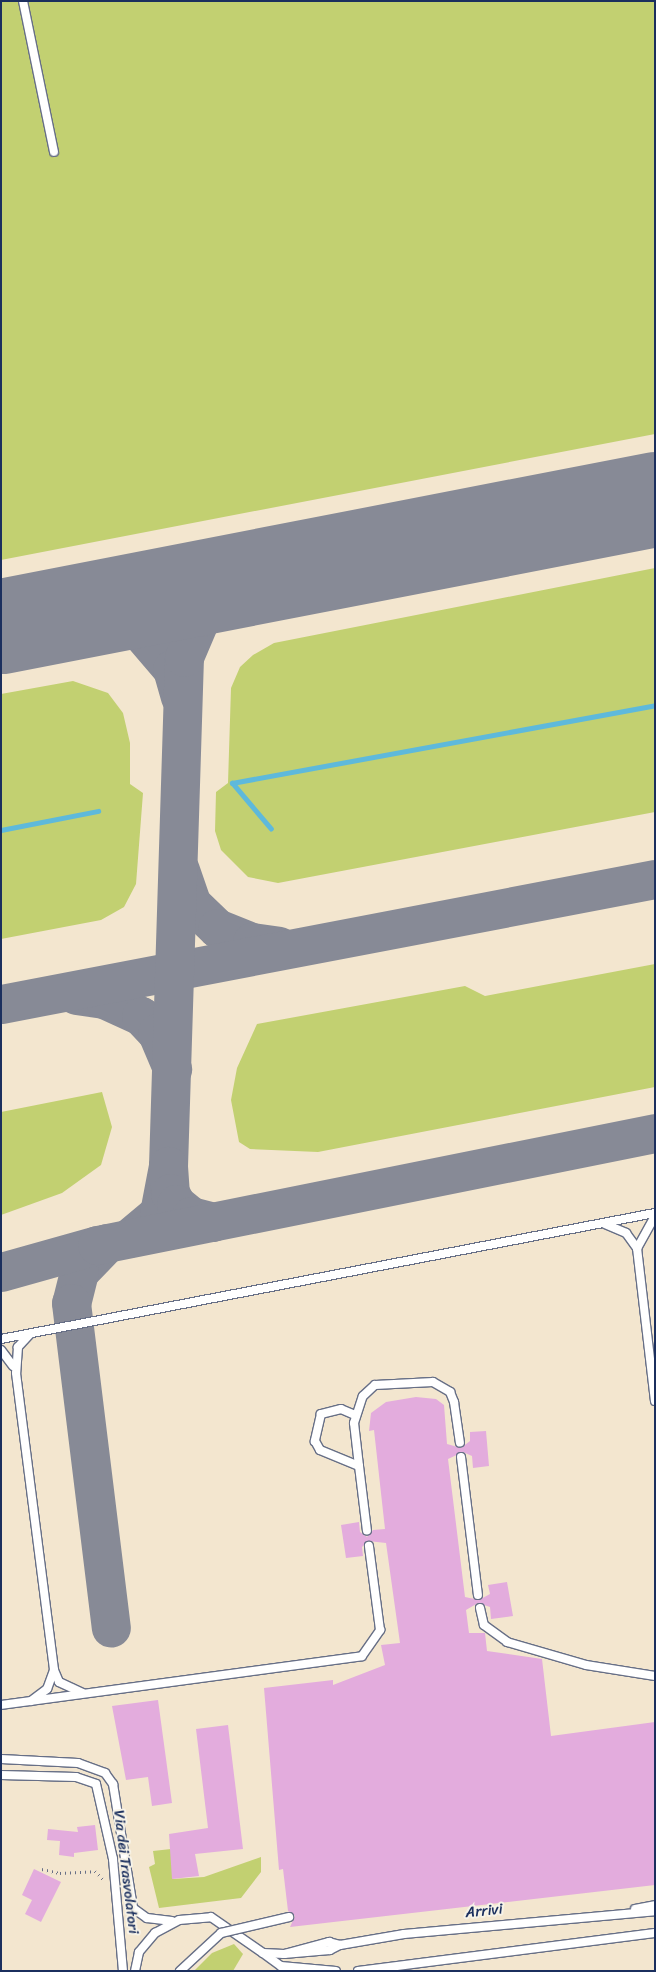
<!DOCTYPE html>
<html>
<head>
<meta charset="utf-8">
<style>
	body { margin:0 }
	#map { position:relative; width:656px; height:1972px; overflow:hidden; background:#f3e6cf; font-family:Sriracha,sans-serif }
	div>[style] { position:absolute }
	[style*='--x'] { left:calc(var(--x)*1px); top:calc(var(--y)*1px); width:calc(var(--w)*1px); rotate:calc(var(--a)*1deg) }
	.green>* { inset:0; background:#c2d071 }
	.stream>* { height:4.5px; margin:-2.25px; padding:0 2.25px; transform-origin:2.25px; border-radius:2.25px; background:#5eb9db }
	.taxiway>* { height:39px; margin:-19.5px; padding:0 19.5px; transform-origin:19.5px; border-radius:19.5px; background:#878a96 }
	.runway>* { height:95px; margin:-47.5px; padding:0 47.5px; transform-origin:47.5px; border-radius:47.5px; background:#878a96 }
	.building>* { inset:0; background:#e3acdd }
	.path>* { height:2.5px; margin-top:-1.25px; transform-origin:0; background:repeating-linear-gradient(90deg,#676f86 0 1px,transparent 0 5px) }
	.roads { filter:drop-shadow(1px 0 #676f86) drop-shadow(-1px 0 #676f86) drop-shadow(0 1px #676f86) drop-shadow(0 -1px #676f86) }
	.lane>* { height:8px; margin:-4px; padding:0 4px; transform-origin:4px; border-radius:4px; background:#fff }
	.bridges { filter:drop-shadow(1px 0 #676f86) drop-shadow(-1px 0 #676f86) drop-shadow(0 1px #676f86) drop-shadow(0 -1px #676f86) }
	.lane-bridge>* { height:8px; margin:-4px; padding:0 4px; transform-origin:4px; border-radius:4px; background:#fff }
	span { translate:-50% -50%; white-space:nowrap; text-align:center; line-height:1.15; -webkit-text-stroke:4px #f7f3e8; paint-order:stroke }
	.street-label { font-size:15px; color:#1b2f5e }
	.frame { position:absolute; inset:0; border:2px solid #1b2f5e; pointer-events:none }
</style>
</head>
<body>
<div id="map">
	<div class="green">
		<div style="clip-path:polygon(1px 1px,655px 1px,655px 434px,1px 560px)"></div>
		<div style="clip-path:polygon(655px 568px,655px 812px,278px 883px,248px 877px,221px 850px,215px 831px,216px 792px,228px 783px,231px 688px,240px 667px,253px 655px,274px 643px)"></div>
		<div style="clip-path:polygon(73px 681px,108px 693px,123px 713px,130px 743px,130px 784px,143px 793px,136px 884px,124px 907px,101px 920px,1px 939px,1px 694px)"></div>
		<div style="clip-path:polygon(655px 964px,655px 1087px,318px 1152px,250px 1149px,239px 1142px,231px 1100px,237px 1068px,257px 1024px,465px 986px,485px 996px)"></div>
		<div style="clip-path:polygon(102px 1092px,112px 1127px,101px 1165px,62px 1193px,1px 1215px,1px 1112px)"></div>
		<div style="clip-path:polygon(171px 1849px,173px 1879px,204px 1877px,261px 1857px,261px 1872px,241px 1898px,159px 1908px,149px 1867px,155px 1864px,153px 1851px)"></div>
		<div style="clip-path:polygon(234px 1944px,243px 1954px,233px 1971px,194px 1971px,212px 1953px)"></div>
	</div>
	<div class="stream">
		<div style="--x:271;--y:829;--w:60;--a:-130.3"></div>
		<div style="--x:232;--y:783;--w:430;--a:-10.4"></div>
		<div style="--x:1;--y:830;--w:99;--a:-11.1"></div>
	</div>
	<div class="taxiway">
		<div style="--x:27;--y:621;--w:55;--a:-6.2"></div>
		<div style="--x:82;--y:615;--w:29;--a:4"></div>
		<div style="--x:111;--y:617;--w:28;--a:23"></div>
		<div style="--x:137;--y:628;--w:54;--a:49.5"></div>
		<div style="--x:172;--y:669;--w:29;--a:74"></div>
		<div style="--x:180;--y:870;--w:36;--a:71"></div>
		<div style="--x:192;--y:904;--w:35;--a:44"></div>
		<div style="--x:217;--y:928;--w:38;--a:22"></div>
		<div style="--x:252;--y:942;--w:27;--a:8"></div>
		<div style="--x:76;--y:995;--w:28;--a:8"></div>
		<div style="--x:104;--y:999;--w:41;--a:24.7"></div>
		<div style="--x:141;--y:1016;--w:23;--a:47"></div>
		<div style="--x:157;--y:1033;--w:39;--a:67"></div>
		<div style="--x:1;--y:1004;--w:666;--a:-10.82"></div>
		<div style="--x:168;--y:1166;--w:509;--a:-88.2"></div>
		<div style="--x:184;--y:657;--w:43;--a:-67"></div>
		<div style="--x:201;--y:617;--w:25;--a:-47"></div>
		<div style="--x:218;--y:599;--w:24;--a:-36"></div>
		<div style="--x:237;--y:585;--w:61;--a:-15.2"></div>
		<div style="--x:129;--y:1238;--w:39;--a:-40"></div>
		<div style="--x:159;--y:1213;--w:48;--a:-79.2"></div>
		<div style="--x:168;--y:1166;--w:27;--a:86"></div>
		<div style="--x:170;--y:1193;--w:13;--a:61"></div>
		<div style="--x:176;--y:1204;--w:19;--a:39"></div>
		<div style="--x:191;--y:1216;--w:23;--a:15"></div>
		<div style="--x:107;--y:1243;--w:40;--a:134"></div>
		<div style="--x:79;--y:1272;--w:32;--a:104"></div>
		<div style="--x:71;--y:1303;--w:327;--a:83"></div>
		<div style="--x:1;--y:1272;--w:100;--a:-15.7"></div>
		<div style="--x:97;--y:1245;--w:569;--a:-11.35"></div>
	</div>
	<div class="runway">
		<div style="--x:1;--y:626;--w:666;--a:-10.99"></div>
	</div>
	<div class="building">
		<div style="clip-path:polygon(416px 1397px,436px 1399px,444px 1405px,447px 1444px,461px 1448px,470px 1441px,470px 1432px,486px 1431px,489px 1466px,473px 1468px,472px 1456px,463px 1452px,448px 1459px,465px 1597px,479px 1600px,490px 1594px,488px 1585px,507px 1582px,513px 1616px,491px 1619px,490px 1607px,478px 1603px,466px 1610px,469px 1633px,485px 1633px,487px 1651px,542px 1659px,551px 1736px,655px 1722px,655px 1885px,290px 1927px,295px 1916px,288px 1911px,283px 1869px,279px 1870px,264px 1688px,333px 1680px,333px 1685px,385px 1665px,381px 1645px,400px 1643px,386px 1543px,368px 1541px,362px 1547px,363px 1556px,346px 1558px,341px 1525px,359px 1522px,360px 1532px,367px 1537px,373px 1530px,385px 1529px,374px 1430px,369px 1431px,371px 1413px,386px 1402px)"></div>
		<div style="clip-path:polygon(158px 1700px,172px 1803px,152px 1806px,148px 1777px,126px 1780px,112px 1706px)"></div>
		<div style="clip-path:polygon(228px 1725px,243px 1849px,195px 1854px,199px 1876px,172px 1879px,169px 1834px,208px 1828px,196px 1729px)"></div>
		<div style="clip-path:polygon(95px 1825px,98px 1850px,74px 1853px,74px 1857px,59px 1855px,60px 1841px,47px 1840px,48px 1829px,78px 1832px,77px 1827px)"></div>
		<div style="clip-path:polygon(34px 1869px,61px 1882px,41px 1922px,25px 1914px,32px 1900px,22px 1895px)"></div>
	</div>
	<div class="path">
		<div style="--x:42;--y:1869;--w:18;--a:13"></div>
		<div style="--x:60;--y:1873;--w:35;--a:-3"></div>
		<div style="--x:95;--y:1871;--w:14;--a:45"></div>
	</div>
	<div class="roads">
		<div class="lane">
			<div style="--x:23;--y:1;--w:154;--a:78.4"></div>
			<div style="--x:655;--y:1216;--w:37;--a:119"></div>
			<div style="--x:637;--y:1248;--w:154;--a:83.3"></div>
			<div style="--x:605;--y:1224;--w:23;--a:23"></div>
			<div style="--x:626;--y:1233;--w:19;--a:54"></div>
			<div style="--x:30;--y:1334;--w:18;--a:133"></div>
			<div style="--x:18;--y:1347;--w:26;--a:94"></div>
			<div style="--x:16;--y:1373;--w:299;--a:82.7"></div>
			<div style="--x:54;--y:1670;--w:20;--a:110"></div>
			<div style="--x:47;--y:1689;--w:20;--a:143"></div>
			<div style="--x:1;--y:1339;--w:666;--a:-10.91"></div>
			<div style="--x:1;--y:1350;--w:20;--a:53"></div>
			<div style="--x:355;--y:1415;--w:15;--a:-157"></div>
			<div style="--x:341;--y:1409;--w:21;--a:166"></div>
			<div style="--x:321;--y:1414;--w:28;--a:103"></div>
			<div style="--x:315;--y:1441;--w:10;--a:61"></div>
			<div style="--x:320;--y:1450;--w:42;--a:22.3"></div>
			<div style="--x:359;--y:1466;--w:43;--a:-96.6"></div>
			<div style="--x:354;--y:1423;--w:28;--a:-72"></div>
			<div style="--x:363;--y:1396;--w:16;--a:-43"></div>
			<div style="--x:375;--y:1385;--w:58;--a:-3"></div>
			<div style="--x:433;--y:1382;--w:20;--a:30"></div>
			<div style="--x:450;--y:1392;--w:11;--a:68"></div>
			<div style="--x:454;--y:1402;--w:41;--a:81.7"></div>
			<div style="--x:461;--y:1457;--w:139;--a:83"></div>
			<div style="--x:359;--y:1466;--w:65;--a:83"></div>
			<div style="--x:480;--y:1608;--w:17;--a:77"></div>
			<div style="--x:484;--y:1625;--w:29;--a:36"></div>
			<div style="--x:507;--y:1642;--w:82;--a:16.2"></div>
			<div style="--x:586;--y:1665;--w:70;--a:9.1"></div>
			<div style="--x:54;--y:1670;--w:13;--a:67"></div>
			<div style="--x:59;--y:1682;--w:26;--a:25"></div>
			<div style="--x:1;--y:1705;--w:364;--a:-7.7"></div>
			<div style="--x:362;--y:1656;--w:32;--a:-55"></div>
			<div style="--x:380;--y:1630;--w:85;--a:-97.5"></div>
			<div style="--x:1;--y:1759;--w:77;--a:3"></div>
			<div style="--x:78;--y:1763;--w:29;--a:20"></div>
			<div style="--x:105;--y:1773;--w:14;--a:54"></div>
			<div style="--x:113;--y:1784;--w:126;--a:80.8"></div>
			<div style="--x:133;--y:1908;--w:17;--a:36"></div>
			<div style="--x:147;--y:1918;--w:25;--a:7"></div>
			<div style="--x:1;--y:1775;--w:75;--a:1.5"></div>
			<div style="--x:76;--y:1777;--w:21;--a:19"></div>
			<div style="--x:96;--y:1784;--w:77;--a:77.2"></div>
			<div style="--x:113;--y:1859;--w:112;--a:84.9"></div>
			<div style="--x:635;--y:1909;--w:20;--a:-11"></div>
			<div style="--x:263;--y:1953;--w:22;--a:36"></div>
			<div style="--x:281;--y:1966;--w:55;--a:5.2"></div>
			<div style="--x:284;--y:1954;--w:46;--a:-5"></div>
			<div style="--x:330;--y:1950;--w:11;--a:-27"></div>
			<div style="--x:135;--y:1971;--w:19;--a:-78"></div>
			<div style="--x:139;--y:1952;--w:25;--a:-50"></div>
			<div style="--x:155;--y:1933;--w:27;--a:-28"></div>
			<div style="--x:179;--y:1920;--w:32;--a:-5"></div>
			<div style="--x:211;--y:1917;--w:63;--a:34.7"></div>
			<div style="--x:263;--y:1953;--w:21;--a:3"></div>
			<div style="--x:284;--y:1954;--w:47;--a:-14.9"></div>
			<div style="--x:329;--y:1942;--w:11;--a:15"></div>
			<div style="--x:340;--y:1945;--w:65;--a:-9.8"></div>
			<div style="--x:404;--y:1934;--w:252;--a:-5.2"></div>
			<div style="--x:358;--y:1971;--w:299;--a:-7.3"></div>
		</div>
	</div>
	<div class="bridges">
		<div class="lane-bridge">
			<div style="--x:180;--y:1971;--w:56;--a:-42.8"></div>
			<div style="--x:221;--y:1933;--w:70;--a:-13.2"></div>
		</div>
	</div>
	<div class="street-label">
		<span style="left:126px;top:1872px;rotate:83deg">Via dei Trasvolatori</span>
		<span style="left:484px;top:1911px;rotate:-6deg">Arrivi</span>
	</div>
	<div class="frame"></div>
</div>
</body>
</html>
